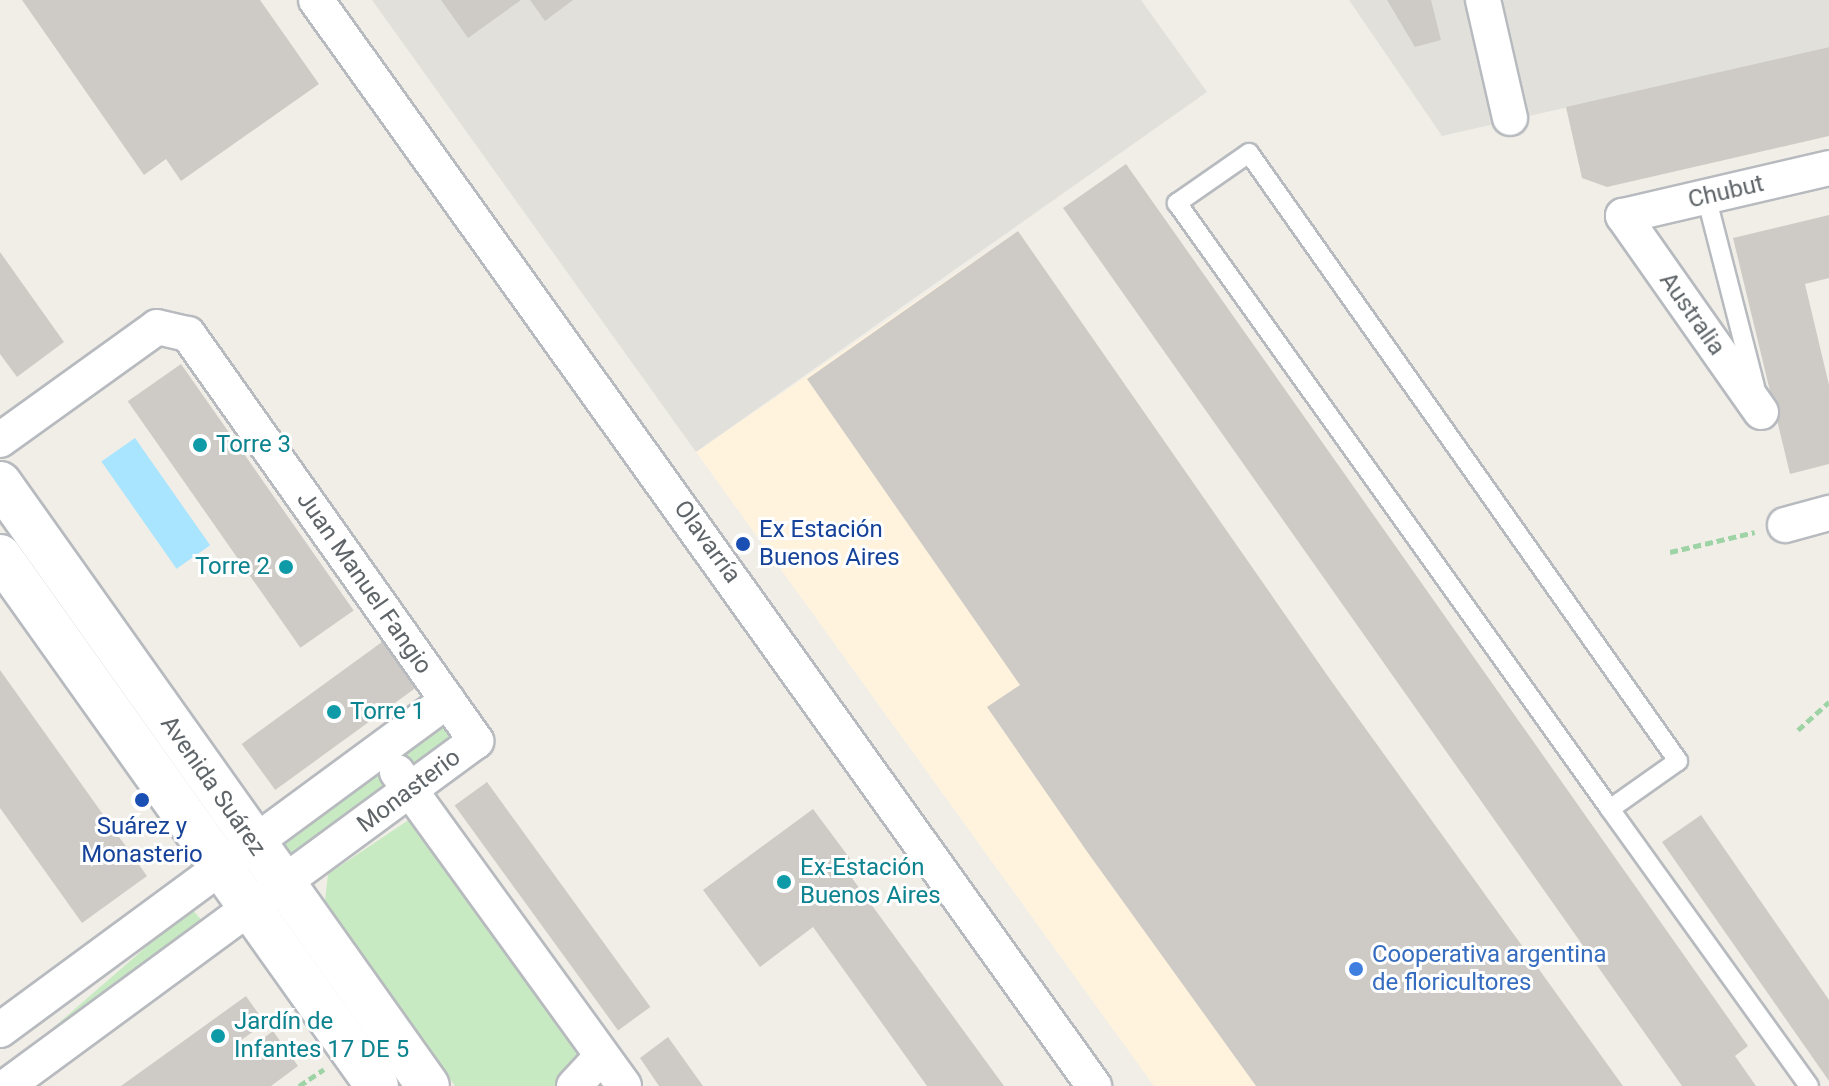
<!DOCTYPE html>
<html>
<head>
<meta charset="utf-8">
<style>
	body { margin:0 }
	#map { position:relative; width:1829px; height:1086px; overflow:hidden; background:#f1eee7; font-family:Roboto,sans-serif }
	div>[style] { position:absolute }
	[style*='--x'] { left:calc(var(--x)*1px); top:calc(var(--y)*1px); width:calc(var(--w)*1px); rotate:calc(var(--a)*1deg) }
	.commercial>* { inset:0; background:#fff3de }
	.industrial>* { inset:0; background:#e2e0db }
	.green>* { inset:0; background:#c8eac2; transform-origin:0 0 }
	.water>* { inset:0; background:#a9e5ff; transform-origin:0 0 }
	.building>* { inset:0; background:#cecbc6; transform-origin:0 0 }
	.path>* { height:5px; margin-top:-2.5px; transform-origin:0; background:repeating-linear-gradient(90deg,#9ed3a6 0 8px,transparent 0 12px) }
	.roads { filter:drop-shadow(2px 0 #b7babe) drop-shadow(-2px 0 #b7babe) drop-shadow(0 2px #b7babe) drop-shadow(0 -2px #b7babe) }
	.service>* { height:18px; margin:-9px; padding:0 9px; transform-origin:9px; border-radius:9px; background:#fff }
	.minor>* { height:34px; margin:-17px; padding:0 17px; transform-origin:17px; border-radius:17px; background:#fff }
	.tertiary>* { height:42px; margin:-21px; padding:0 21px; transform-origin:21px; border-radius:21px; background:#fff }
	.dots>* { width:22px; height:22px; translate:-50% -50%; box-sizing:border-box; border:4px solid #fff; border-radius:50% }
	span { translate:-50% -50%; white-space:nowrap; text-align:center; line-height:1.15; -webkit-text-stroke:6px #fff; paint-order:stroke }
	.street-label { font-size:24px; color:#5e6468 }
	.culture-label { font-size:24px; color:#0d838f }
	.left { translate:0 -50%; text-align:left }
	.right { translate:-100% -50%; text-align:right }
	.transit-label { font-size:24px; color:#164399 }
	.shop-label { font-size:24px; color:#366cbe }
</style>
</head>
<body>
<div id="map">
	<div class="commercial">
		<div style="clip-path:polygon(1018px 231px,1332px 682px,1623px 1086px,1154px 1086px,696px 452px)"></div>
	</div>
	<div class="industrial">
		<div style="clip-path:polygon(372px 0,1141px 0,1207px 92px,696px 452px)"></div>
		<div style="clip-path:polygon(1349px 0,1829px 0,1829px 47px,1442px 136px)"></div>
	</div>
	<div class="green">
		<div style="left:442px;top:725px;width:21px;height:54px;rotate:55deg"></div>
		<div style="left:378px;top:772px;width:24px;height:125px;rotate:55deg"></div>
		<div style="clip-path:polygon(410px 819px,583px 1055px,566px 1086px,455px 1086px,325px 901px,328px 874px)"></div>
		<div style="left:191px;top:908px;width:28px;height:237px;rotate:49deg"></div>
	</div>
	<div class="water">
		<div style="left:135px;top:438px;width:131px;height:41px;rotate:55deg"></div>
	</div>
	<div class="building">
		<div style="clip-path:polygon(22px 0,260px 0,319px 84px,181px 181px,166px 159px,144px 175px)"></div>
		<div style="clip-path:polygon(441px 0,521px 0,468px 38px)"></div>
		<div style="clip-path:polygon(530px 0,573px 0,545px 21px)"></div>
		<div style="clip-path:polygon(1387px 0,1431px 0,1441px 40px,1415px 47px)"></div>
		<div style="clip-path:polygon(1829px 47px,1829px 136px,1607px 187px,1582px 178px,1566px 107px)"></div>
		<div style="clip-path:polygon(1126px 164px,1748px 1046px,1735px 1056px,1756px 1086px,1682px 1086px,1063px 208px)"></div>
		<div style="clip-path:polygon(1829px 215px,1829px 278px,1805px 284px,1829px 385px,1829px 464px,1790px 474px,1733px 238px)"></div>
		<div style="clip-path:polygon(1018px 231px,1332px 682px,1623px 1086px,1256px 1086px,1088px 853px,987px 707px,1020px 685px,807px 379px)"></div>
		<div style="clip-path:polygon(0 252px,64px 342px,17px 377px,0 354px)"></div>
		<div style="left:181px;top:364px;width:301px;height:65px;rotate:55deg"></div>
		<div style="left:393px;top:634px;width:57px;height:187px;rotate:54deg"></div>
		<div style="clip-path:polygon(0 670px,147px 876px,82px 923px,0 808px)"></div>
		<div style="left:487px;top:782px;width:278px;height:40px;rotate:54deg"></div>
		<div style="clip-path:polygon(813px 809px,857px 868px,849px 874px,1004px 1086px,927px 1086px,813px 927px,760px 967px,703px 890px)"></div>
		<div style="clip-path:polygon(1701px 815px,1829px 1000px,1829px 1081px,1662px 842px)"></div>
		<div style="clip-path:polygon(246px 996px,265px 1023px,240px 1041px,246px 1051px,273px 1031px,298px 1066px,271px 1086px,121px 1086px)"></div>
		<div style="clip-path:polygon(668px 1037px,703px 1086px,659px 1086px,640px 1058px)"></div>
	</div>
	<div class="path">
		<div style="--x:1670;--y:552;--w:87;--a:-13.2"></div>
		<div style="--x:1798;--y:730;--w:42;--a:-42.1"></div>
		<div style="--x:299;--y:1086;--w:30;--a:-34"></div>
	</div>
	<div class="roads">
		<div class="service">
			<div style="--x:1706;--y:196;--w:197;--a:75.6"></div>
			<div style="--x:1610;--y:809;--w:83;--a:-35.2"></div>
			<div style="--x:1678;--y:761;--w:744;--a:-125.21"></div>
			<div style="--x:1249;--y:153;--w:88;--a:145.2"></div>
			<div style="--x:1177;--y:203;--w:745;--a:54.45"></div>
			<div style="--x:1610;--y:809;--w:341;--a:54.3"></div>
		</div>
		<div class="minor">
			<div style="--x:316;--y:0;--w:1336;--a:54.38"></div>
			<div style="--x:1483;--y:0;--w:121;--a:77.1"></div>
			<div style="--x:1761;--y:412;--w:240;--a:-125.1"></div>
			<div style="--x:1623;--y:216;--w:212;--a:-13.1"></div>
			<div style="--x:0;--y:440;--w:193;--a:-35.7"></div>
			<div style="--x:157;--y:327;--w:32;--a:13"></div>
			<div style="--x:188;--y:334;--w:499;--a:54.7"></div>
			<div style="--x:476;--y:741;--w:582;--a:143.66"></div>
			<div style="--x:1785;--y:525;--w:46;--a:-15.3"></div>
			<div style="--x:397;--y:772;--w:387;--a:54.1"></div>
			<div style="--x:0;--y:1030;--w:556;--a:-36.38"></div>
			<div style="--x:574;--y:1086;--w:41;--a:-47"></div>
		</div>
		<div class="tertiary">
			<div style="--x:0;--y:483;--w:739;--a:54.63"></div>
			<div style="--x:0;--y:556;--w:650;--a:54.57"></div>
		</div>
	</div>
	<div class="dots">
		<div style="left:200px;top:445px;background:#0f9aa8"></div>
		<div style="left:743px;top:544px;background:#1a4fb4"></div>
		<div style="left:286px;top:567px;background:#0f9aa8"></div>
		<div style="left:334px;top:712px;background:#0f9aa8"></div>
		<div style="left:142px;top:800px;background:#1a4fb4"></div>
		<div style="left:784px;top:882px;background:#0f9aa8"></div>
		<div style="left:1356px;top:969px;background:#3f7fe0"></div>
		<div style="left:218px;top:1036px;background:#0f9aa8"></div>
	</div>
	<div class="street-label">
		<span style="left:1726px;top:192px;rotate:-13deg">Chubut</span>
		<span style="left:1692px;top:314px;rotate:55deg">Australia</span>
		<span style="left:707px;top:542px;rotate:54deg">Olavarría</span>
		<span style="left:364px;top:583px;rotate:55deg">Juan Manuel Fangio</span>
		<span style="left:213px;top:786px;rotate:55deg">Avenida Suárez</span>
		<span style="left:409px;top:791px;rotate:-37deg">Monasterio</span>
	</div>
	<div class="culture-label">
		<span class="left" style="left:216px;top:445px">Torre 3</span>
		<span class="right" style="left:270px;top:567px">Torre 2</span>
		<span class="left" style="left:350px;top:712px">Torre 1</span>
		<span class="left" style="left:800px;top:882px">Ex-Estación<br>Buenos Aires</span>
		<span class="left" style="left:234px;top:1036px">Jardín de<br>Infantes 17 DE 5</span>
	</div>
	<div class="transit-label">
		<span class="left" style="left:759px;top:544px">Ex Estación<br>Buenos Aires</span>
		<span style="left:142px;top:841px">Suárez y<br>Monasterio</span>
	</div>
	<div class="shop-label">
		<span class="left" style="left:1372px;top:969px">Cooperativa argentina<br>de floricultores</span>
	</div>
</div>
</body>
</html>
